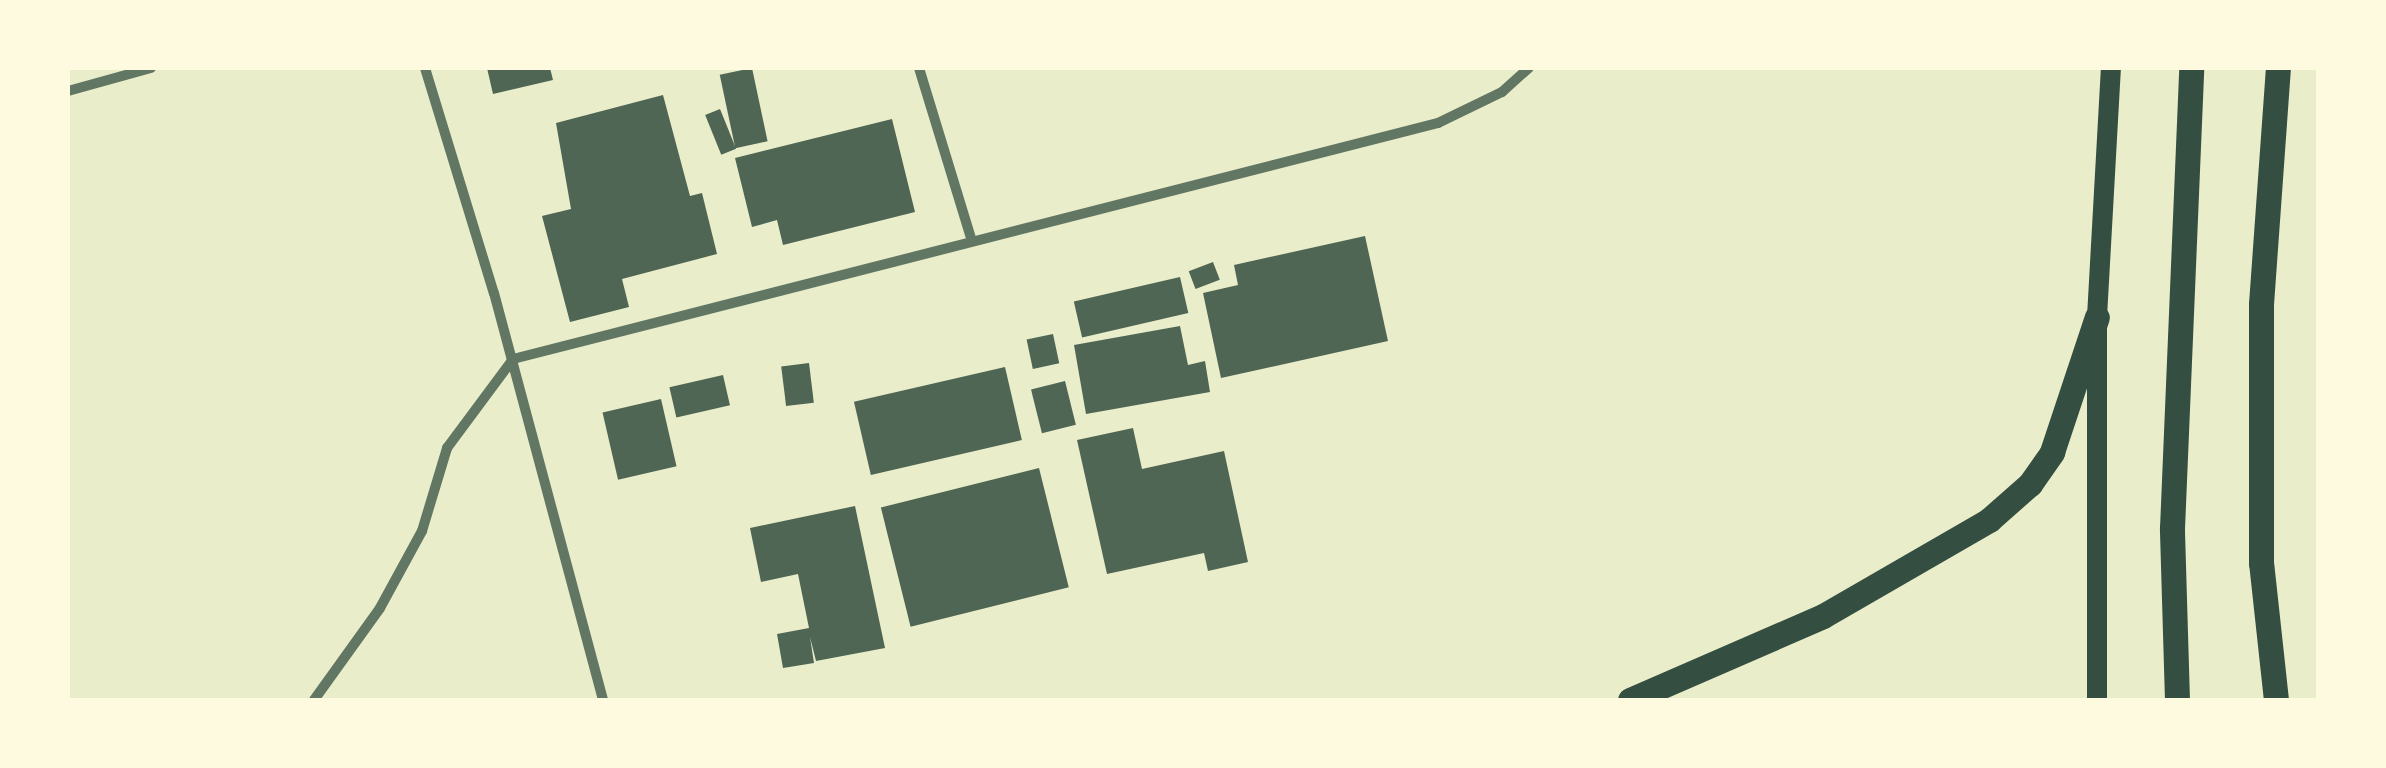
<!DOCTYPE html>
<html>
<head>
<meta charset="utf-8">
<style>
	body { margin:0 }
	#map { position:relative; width:2386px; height:768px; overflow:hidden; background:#e9edc9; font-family:"Public Sans",sans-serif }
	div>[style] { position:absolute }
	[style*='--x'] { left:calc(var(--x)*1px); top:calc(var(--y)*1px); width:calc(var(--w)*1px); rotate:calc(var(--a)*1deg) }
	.building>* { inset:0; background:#4f6655; transform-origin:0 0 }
	.minor>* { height:10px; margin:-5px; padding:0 5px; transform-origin:5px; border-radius:5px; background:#617663 }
	.secondary>* { height:20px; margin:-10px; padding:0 10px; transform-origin:10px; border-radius:10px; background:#344e41 }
	.primary>* { height:25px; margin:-12.5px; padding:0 12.5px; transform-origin:12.5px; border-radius:12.5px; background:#344e41 }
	span { translate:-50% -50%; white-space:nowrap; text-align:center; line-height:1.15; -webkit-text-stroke:8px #fefae0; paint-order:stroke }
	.frame { position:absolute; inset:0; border:70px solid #fefae0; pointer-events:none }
</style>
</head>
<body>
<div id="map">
	<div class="building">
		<div style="clip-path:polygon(487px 68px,550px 68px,553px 80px,493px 94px)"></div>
		<div style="left:752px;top:68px;width:75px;height:33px;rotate:78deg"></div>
		<div style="clip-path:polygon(663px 95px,690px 196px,702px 193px,717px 254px,622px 279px,629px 307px,570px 322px,542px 216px,571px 209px,556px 123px)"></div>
		<div style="left:720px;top:109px;width:43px;height:16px;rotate:68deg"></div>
		<div style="clip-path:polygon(892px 119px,915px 212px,783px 245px,777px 220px,752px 227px,735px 158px)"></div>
		<div style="clip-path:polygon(1365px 236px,1388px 341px,1221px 378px,1203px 293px,1238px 285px,1234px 265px)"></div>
		<div style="left:1213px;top:262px;width:19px;height:26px;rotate:69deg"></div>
		<div style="left:1180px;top:277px;width:37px;height:109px;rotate:77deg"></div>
		<div style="clip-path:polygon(1180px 326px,1188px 365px,1205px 361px,1210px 392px,1086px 414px,1074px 345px)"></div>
		<div style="left:1053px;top:334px;width:30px;height:27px;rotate:78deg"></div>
		<div style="left:809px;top:363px;width:40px;height:28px;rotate:83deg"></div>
		<div style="left:1005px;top:367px;width:75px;height:155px;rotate:77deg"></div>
		<div style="left:723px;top:375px;width:31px;height:55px;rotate:77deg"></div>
		<div style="left:1065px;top:381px;width:45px;height:35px;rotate:76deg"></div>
		<div style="left:661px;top:399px;width:69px;height:60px;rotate:77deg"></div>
		<div style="clip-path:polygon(1133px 428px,1142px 469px,1224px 451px,1248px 562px,1208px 571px,1204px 553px,1107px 574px,1077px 440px)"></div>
		<div style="left:1039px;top:468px;width:123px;height:163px;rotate:76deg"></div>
		<div style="clip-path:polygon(855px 506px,885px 648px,816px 661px,810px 637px,814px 663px,783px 668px,777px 634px,809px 628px,798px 574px,761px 582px,750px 528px)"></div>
	</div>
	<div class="minor">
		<div style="--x:425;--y:68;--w:235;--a:73"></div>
		<div style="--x:494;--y:293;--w:421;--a:75"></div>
		<div style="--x:919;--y:68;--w:181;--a:73"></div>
		<div style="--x:68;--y:91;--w:86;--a:-15.5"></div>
		<div style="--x:314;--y:700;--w:113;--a:-54.3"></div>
		<div style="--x:380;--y:608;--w:88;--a:-61.4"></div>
		<div style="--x:422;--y:531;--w:87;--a:-73.2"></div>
		<div style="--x:447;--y:448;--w:111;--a:-53.4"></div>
		<div style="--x:513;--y:359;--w:955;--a:-14.31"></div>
		<div style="--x:1438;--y:123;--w:71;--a:-25.8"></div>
		<div style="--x:1502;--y:92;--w:36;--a:-42"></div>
	</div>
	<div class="secondary">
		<div style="--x:2097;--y:700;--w:383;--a:-90"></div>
		<div style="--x:2097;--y:317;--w:249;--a:-86.8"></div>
	</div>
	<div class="primary">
		<div style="--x:1630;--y:700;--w:210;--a:-23.5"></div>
		<div style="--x:1823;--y:616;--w:192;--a:-30"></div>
		<div style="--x:1989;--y:520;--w:55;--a:-41.3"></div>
		<div style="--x:2030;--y:484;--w:39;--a:-55"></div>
		<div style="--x:2052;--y:452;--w:142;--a:-71.6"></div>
		<div style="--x:2177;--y:700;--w:172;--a:-91.7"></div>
		<div style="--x:2172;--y:528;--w:460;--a:-87.6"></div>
		<div style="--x:2276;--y:700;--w:138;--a:-96.2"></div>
		<div style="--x:2261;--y:563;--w:259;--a:-90"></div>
		<div style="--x:2261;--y:304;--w:237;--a:-85.9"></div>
	</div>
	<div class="frame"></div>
</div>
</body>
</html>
